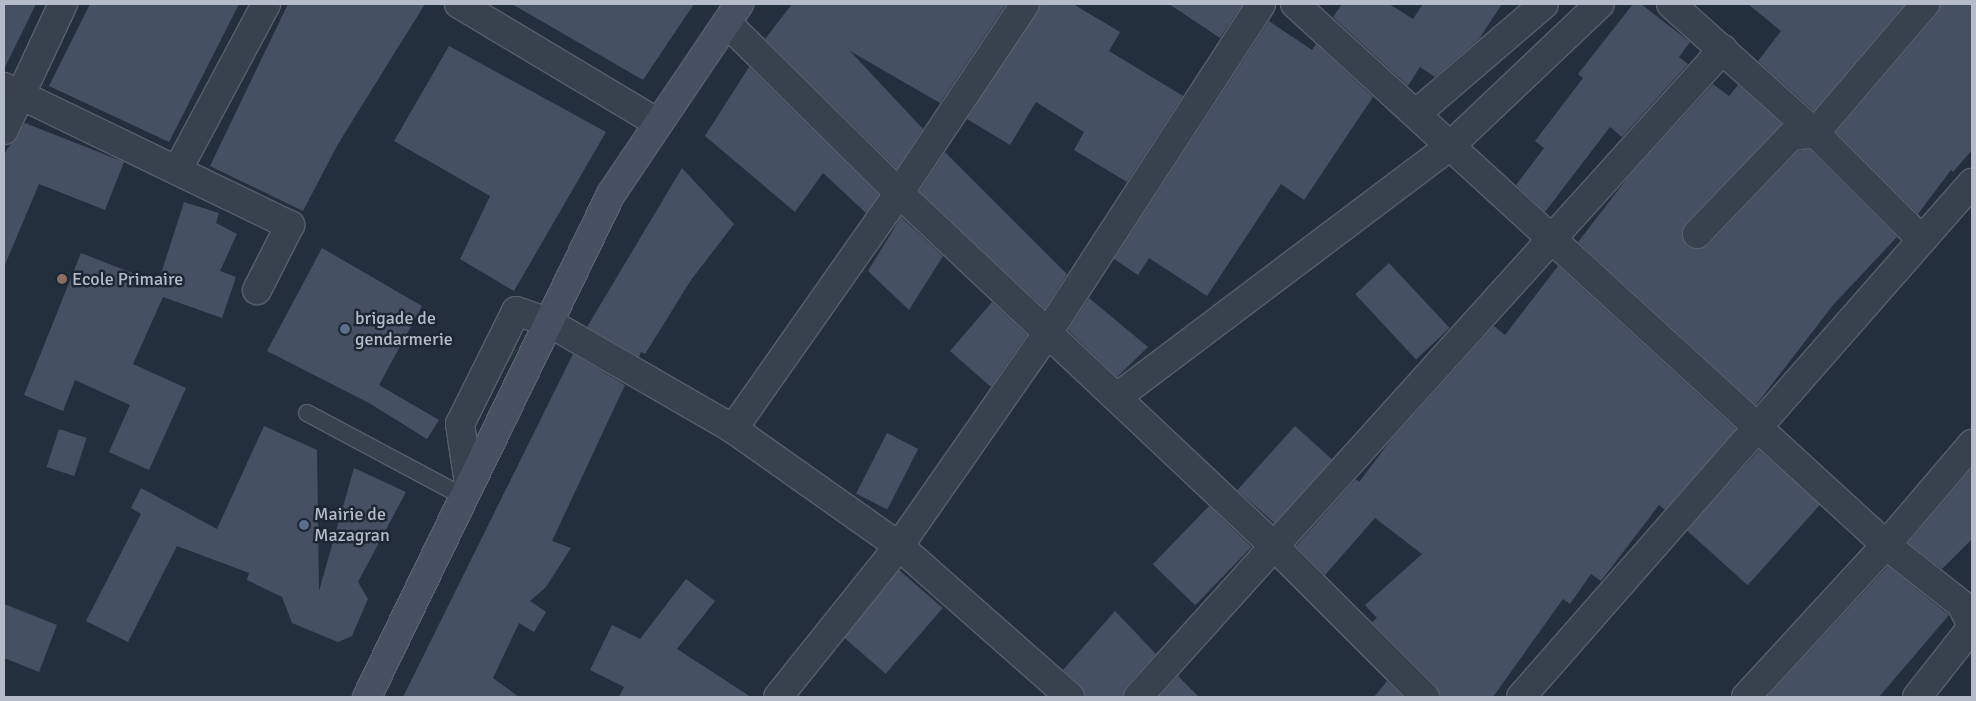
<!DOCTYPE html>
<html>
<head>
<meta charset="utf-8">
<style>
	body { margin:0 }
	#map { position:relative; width:1976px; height:701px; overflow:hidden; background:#242f3e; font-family:Signika,sans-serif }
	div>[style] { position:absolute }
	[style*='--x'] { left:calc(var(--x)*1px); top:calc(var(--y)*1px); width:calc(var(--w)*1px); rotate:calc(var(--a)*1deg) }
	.green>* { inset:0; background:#263c3f; transform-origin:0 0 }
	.building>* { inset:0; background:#455162; transform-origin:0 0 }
	.roads { filter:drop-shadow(1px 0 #565f6c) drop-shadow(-1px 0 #565f6c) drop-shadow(0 1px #565f6c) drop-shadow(0 -1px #565f6c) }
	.service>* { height:16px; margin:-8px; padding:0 8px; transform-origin:8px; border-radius:8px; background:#38414e }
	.minor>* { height:28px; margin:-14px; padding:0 14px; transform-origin:14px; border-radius:14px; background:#38414e }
	.secondary>* { height:28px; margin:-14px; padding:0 14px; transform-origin:14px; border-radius:14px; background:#465061 }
	.dots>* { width:14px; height:14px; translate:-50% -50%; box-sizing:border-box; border:2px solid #1d2633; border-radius:50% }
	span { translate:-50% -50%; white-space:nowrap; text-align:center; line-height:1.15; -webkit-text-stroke:5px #1d2633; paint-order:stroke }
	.poi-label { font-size:18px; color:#b4bcc9 }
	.left { translate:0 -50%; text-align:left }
	.frame { position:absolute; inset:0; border:5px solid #b4bcc9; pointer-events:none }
</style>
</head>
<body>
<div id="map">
	<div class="green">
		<div style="left:514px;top:347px;width:5px;height:91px;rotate:37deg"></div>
	</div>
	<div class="building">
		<div style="clip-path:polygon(4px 4px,36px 4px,4px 69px)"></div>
		<div style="clip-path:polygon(90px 4px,239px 4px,169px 142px,49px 86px)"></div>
		<div style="clip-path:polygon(288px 4px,425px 4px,338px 144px,303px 211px,210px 166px)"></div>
		<div style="clip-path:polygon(512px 4px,694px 4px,643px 80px)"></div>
		<div style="clip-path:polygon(792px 4px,1006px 4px,940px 103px,850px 51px,923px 129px,897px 169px,765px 39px)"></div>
		<div style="clip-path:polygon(1040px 4px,1073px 4px,1120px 32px,1109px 51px,1183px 96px,1127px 182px,1074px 150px,1084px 132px,1036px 102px,1010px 145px,967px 119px)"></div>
		<div style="clip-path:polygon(1169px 4px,1243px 4px,1220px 38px)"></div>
		<div style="clip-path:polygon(1342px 4px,1389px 4px,1413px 19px,1423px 4px,1502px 4px,1479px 39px,1435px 77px,1420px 67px,1408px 86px,1333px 17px)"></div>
		<div style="clip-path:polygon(1633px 4px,1641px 4px,1690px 42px,1679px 57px,1688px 64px,1622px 137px,1610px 127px,1545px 212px,1516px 185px,1544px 148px,1535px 141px,1583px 78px,1578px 74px)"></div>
		<div style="clip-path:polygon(1748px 4px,1905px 4px,1814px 111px,1758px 61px,1781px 31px)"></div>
		<div style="clip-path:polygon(1940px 4px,1972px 4px,1972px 150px,1953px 172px,1951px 170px,1918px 214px,1836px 132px,1937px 14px)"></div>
		<div style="clip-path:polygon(1269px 21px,1312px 50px,1316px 44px,1373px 97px,1304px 200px,1281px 184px,1207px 296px,1149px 258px,1138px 275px,1114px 259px)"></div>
		<div style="clip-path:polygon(449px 46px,606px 132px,514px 291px,460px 259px,490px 196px,394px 141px)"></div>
		<div style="clip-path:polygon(749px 67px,879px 195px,866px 213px,823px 173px,795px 212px,705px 136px)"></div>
		<div style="clip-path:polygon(1713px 84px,1729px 96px,1738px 85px,1782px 124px,1686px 223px,1682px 238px,1687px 246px,1694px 249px,1708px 245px,1798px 151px,1809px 149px,1897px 237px,1833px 305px,1756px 405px,1578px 242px,1629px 176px)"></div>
		<div style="clip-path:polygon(25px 123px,124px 162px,105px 210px,39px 184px,4px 267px,4px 154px)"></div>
		<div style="clip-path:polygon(945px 152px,1067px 274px,1045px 309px,919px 191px)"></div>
		<div style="clip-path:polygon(682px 168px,734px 224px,691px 280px,645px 354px,641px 352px,639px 357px,587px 327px)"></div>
		<div style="clip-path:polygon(184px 202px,219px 213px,216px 223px,237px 234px,220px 271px,236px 277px,222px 318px,163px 297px,133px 364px,186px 388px,149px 470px,109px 452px,130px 405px,75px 380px,63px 411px,24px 395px,81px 253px,158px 283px)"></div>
		<div style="clip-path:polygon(901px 217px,943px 256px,909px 310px,868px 271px)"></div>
		<div style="clip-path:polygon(322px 248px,422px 306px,379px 385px,439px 420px,427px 439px,369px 403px,267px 351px)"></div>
		<div style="left:1389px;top:263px;width:89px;height:46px;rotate:47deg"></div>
		<div style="clip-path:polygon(1558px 266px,1736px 429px,1665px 510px,1659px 505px,1601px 581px,1591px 574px,1570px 604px,1563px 599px,1493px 697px,1440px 697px,1436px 686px,1372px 622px,1377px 618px,1365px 605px,1422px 554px,1375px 518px,1325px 575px,1296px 546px,1356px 479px,1359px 482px,1391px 440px,1494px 326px,1505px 335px)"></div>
		<div style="clip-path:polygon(1089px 298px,1148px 347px,1117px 377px,1068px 330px)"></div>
		<div style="clip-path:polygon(992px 302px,1027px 335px,991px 387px,950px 351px)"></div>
		<div style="clip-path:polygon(573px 354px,625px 385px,552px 541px,571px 548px,546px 587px,530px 601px,546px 612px,534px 632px,519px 623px,493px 678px,519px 697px,403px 697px)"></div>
		<div style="clip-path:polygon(264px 426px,317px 450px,319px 591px,354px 468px,406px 492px,358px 582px,368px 599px,352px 636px,338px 642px,292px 623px,282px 597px,247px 580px,249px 573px,177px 546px,128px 642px,86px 621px,141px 514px,131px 508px,141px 488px,217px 529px)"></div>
		<div style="left:1295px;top:426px;width:50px;height:86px;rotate:42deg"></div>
		<div style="left:59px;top:429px;width:29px;height:40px;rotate:18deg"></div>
		<div style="left:887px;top:433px;width:35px;height:68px;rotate:27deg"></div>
		<div style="left:1759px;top:450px;width:82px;height:108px;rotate:42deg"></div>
		<div style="clip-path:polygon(1972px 468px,1972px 539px,1942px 569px,1908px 543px)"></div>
		<div style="left:1209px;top:506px;width:59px;height:81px;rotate:44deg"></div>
		<div style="clip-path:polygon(1888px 566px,1949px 615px,1879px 697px,1767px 697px)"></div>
		<div style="left:899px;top:570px;width:58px;height:87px;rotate:41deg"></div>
		<div style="clip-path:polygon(686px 579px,715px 601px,677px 649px,751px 697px,619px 697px,624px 687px,590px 670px,612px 625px,640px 639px)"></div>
		<div style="clip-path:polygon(4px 604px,57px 625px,39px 672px,4px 658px)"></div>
		<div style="clip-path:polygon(1115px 611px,1156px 654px,1126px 687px,1123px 697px,1085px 697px,1081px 686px,1063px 670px)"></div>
		<div style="clip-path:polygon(1178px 676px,1199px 697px,1159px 697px)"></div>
		<div style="clip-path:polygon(1387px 681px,1403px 697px,1374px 697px)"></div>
	</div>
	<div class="roads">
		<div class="service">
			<div style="--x:307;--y:413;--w:178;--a:28.1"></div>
		</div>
		<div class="minor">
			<div style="--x:459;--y:4;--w:230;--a:30.9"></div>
			<div style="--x:1295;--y:4;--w:801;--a:42.47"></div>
			<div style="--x:1886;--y:545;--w:95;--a:38.2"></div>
			<div style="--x:1961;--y:604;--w:25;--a:63"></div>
			<div style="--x:1671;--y:4;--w:193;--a:41.9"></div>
			<div style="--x:1815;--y:133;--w:150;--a:45"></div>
			<div style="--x:727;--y:23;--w:242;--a:44.7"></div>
			<div style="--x:899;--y:193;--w:514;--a:43.26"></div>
			<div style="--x:1273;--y:545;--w:215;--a:45"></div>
			<div style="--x:4;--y:87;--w:318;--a:25.8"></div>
			<div style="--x:290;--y:225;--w:73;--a:116.9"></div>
			<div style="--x:1417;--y:113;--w:167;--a:-40.6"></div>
			<div style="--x:4;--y:130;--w:139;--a:-64.9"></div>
			<div style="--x:178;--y:169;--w:187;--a:-61.9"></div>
			<div style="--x:1697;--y:234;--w:136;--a:-46.2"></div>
			<div style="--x:1791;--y:136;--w:24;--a:-7"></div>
			<div style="--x:1815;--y:133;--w:170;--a:-49.5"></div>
			<div style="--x:1117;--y:397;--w:414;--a:-37"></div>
			<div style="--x:1448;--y:148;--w:209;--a:-43.5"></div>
			<div style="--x:733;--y:429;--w:289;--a:-54.9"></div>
			<div style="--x:899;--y:193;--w:227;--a:-56.3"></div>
			<div style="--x:469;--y:484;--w:61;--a:-98.5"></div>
			<div style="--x:460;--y:424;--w:126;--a:-63.6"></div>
			<div style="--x:516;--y:311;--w:34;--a:19"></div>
			<div style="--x:548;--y:322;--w:214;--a:30"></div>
			<div style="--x:733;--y:429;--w:203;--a:35.2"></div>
			<div style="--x:899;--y:546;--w:228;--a:41.4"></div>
			<div style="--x:778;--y:697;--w:193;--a:-51.3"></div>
			<div style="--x:899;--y:546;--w:259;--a:-55.1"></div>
			<div style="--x:1047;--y:334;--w:393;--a:-57"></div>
			<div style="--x:1138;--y:697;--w:873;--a:-47.92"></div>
			<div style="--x:1521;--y:697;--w:684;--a:-48.74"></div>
			<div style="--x:1746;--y:697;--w:207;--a:-47.4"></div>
			<div style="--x:1886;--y:545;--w:133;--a:-49.6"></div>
			<div style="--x:1917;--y:697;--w:89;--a:-51.8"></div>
		</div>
		<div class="secondary">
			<div style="--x:367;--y:697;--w:559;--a:-64.12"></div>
			<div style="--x:611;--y:194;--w:229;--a:-56"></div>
		</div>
	</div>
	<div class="dots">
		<div style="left:62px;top:279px;background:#8d6e63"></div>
		<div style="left:345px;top:329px;background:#5c6f8a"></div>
		<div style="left:304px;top:525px;background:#5c6f8a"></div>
	</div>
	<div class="poi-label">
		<span class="left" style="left:72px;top:279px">Ecole Primaire</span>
		<span class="left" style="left:355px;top:329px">brigade de<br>gendarmerie</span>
		<span class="left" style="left:314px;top:525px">Mairie de<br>Mazagran</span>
	</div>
	<div class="frame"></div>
</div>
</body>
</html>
